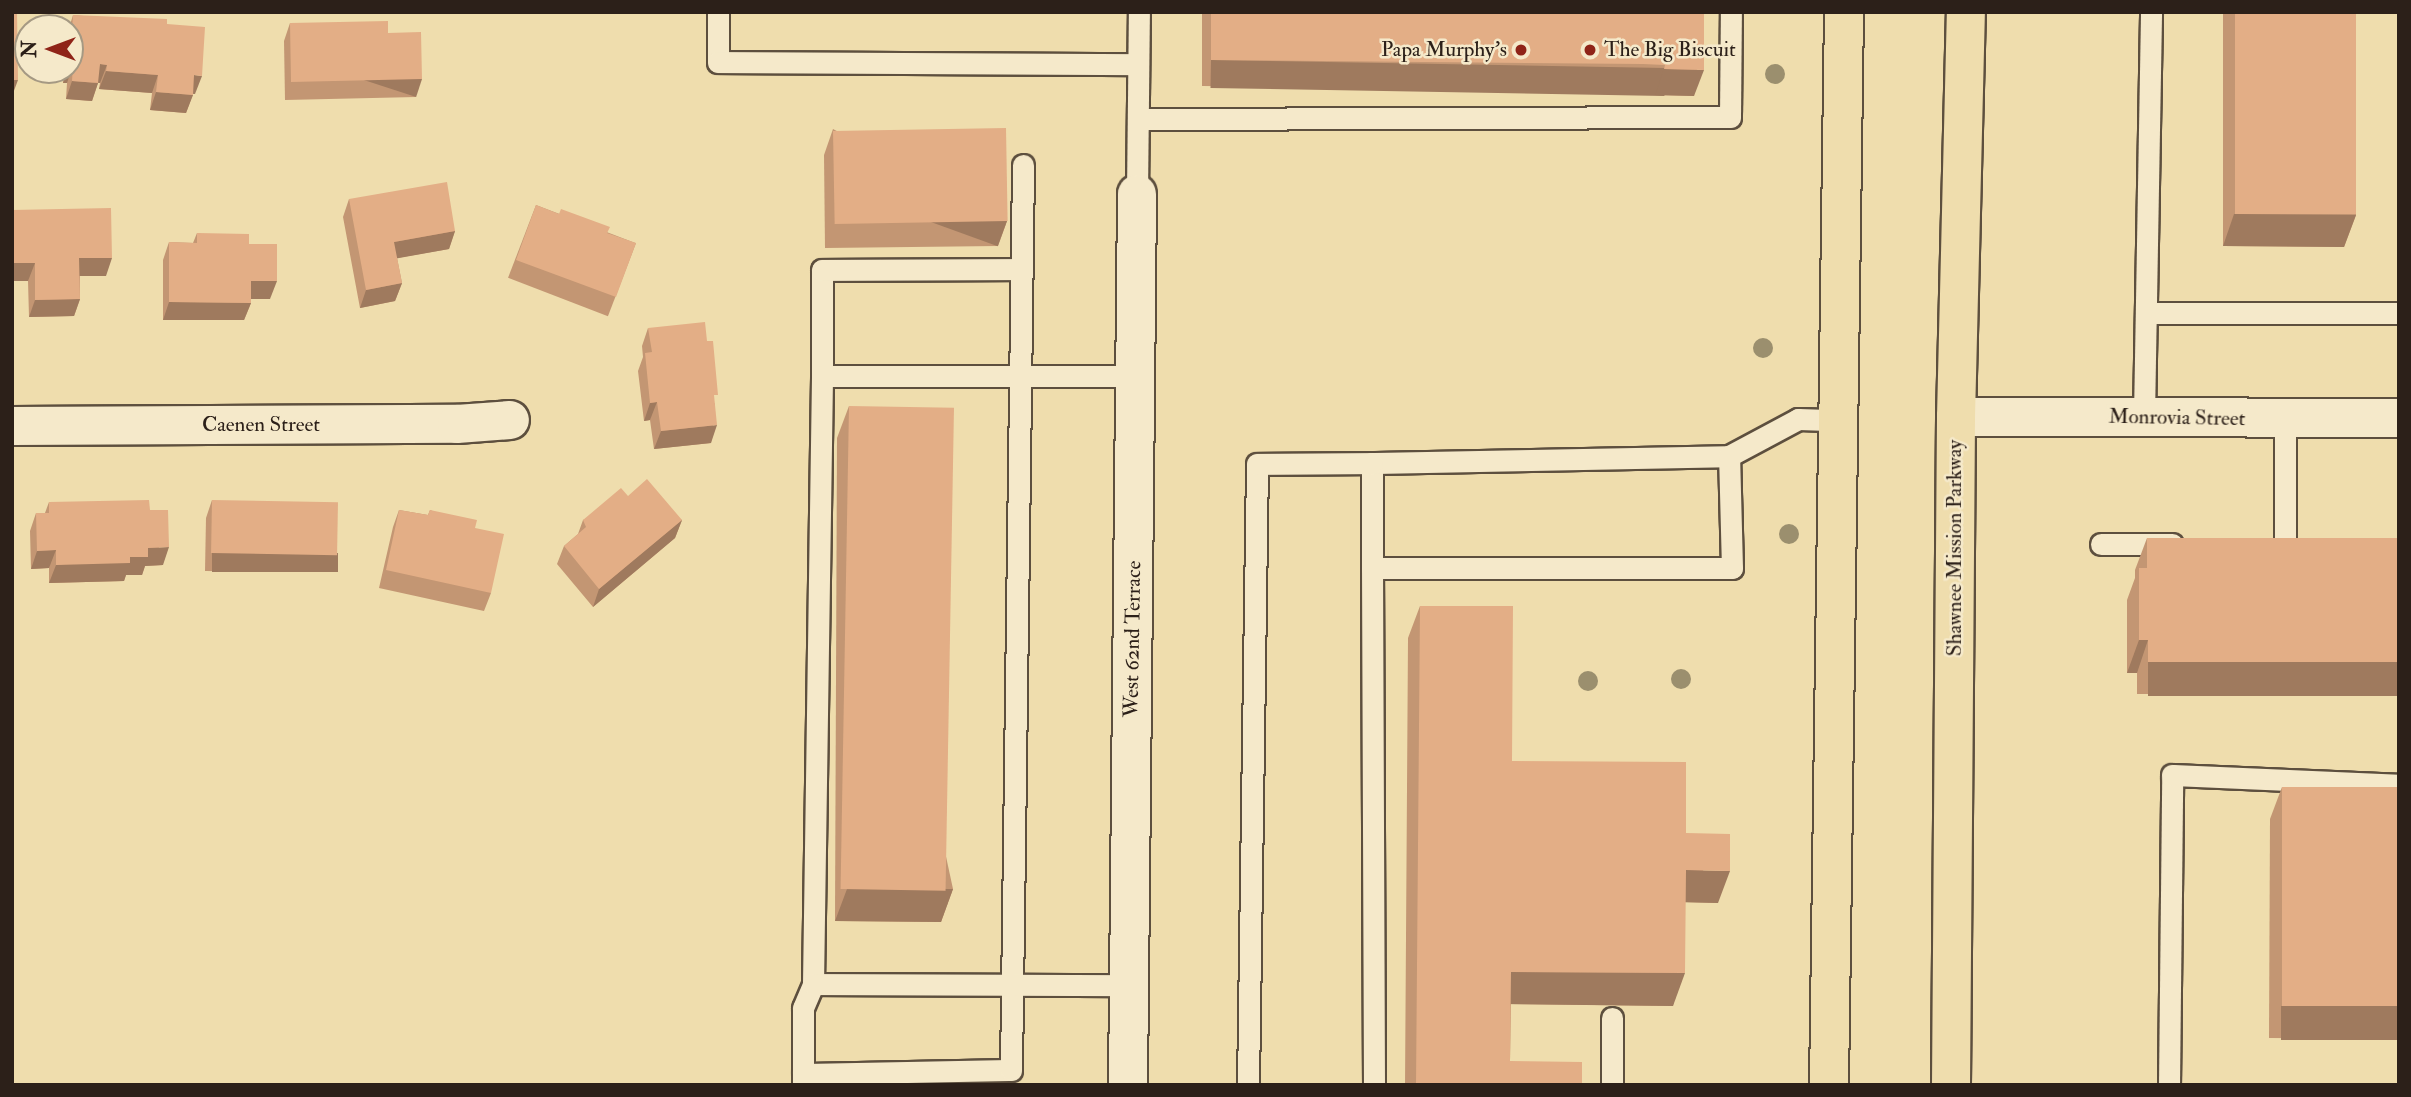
<!DOCTYPE html>
<html>
<head>
<meta charset="utf-8">
<style>
	body { margin:0 }
	#map { position:relative; width:2411px; height:1097px; overflow:hidden; background:#efddad; font-family:"IM FELL Double Pica",serif }
	div>[style] { position:absolute }
	[style*='--x'] { left:calc(var(--x)*1px); top:calc(var(--y)*1px); width:calc(var(--w)*1px); rotate:calc(var(--a)*1deg) }
	.roads { filter:drop-shadow(2px 0 #5d4f3e) drop-shadow(-2px 0 #5d4f3e) drop-shadow(0 2px #5d4f3e) drop-shadow(0 -2px #5d4f3e) }
	.lane>* { height:21px; margin:-10.5px; padding:0 10.5px; transform-origin:10.5px; border-radius:10.5px; background:#f5e9ca }
	.street>* { height:38px; margin:-19px; padding:0 19px; transform-origin:19px; border-radius:19px; background:#f5e9ca }
	.highway>* { height:38px; margin:-19px; padding:0 19px; transform-origin:19px; border-radius:19px; background:#efddad }
	.trees>* { width:20px; height:20px; margin:-10px; border-radius:50%; background:#9b8f6e }
	.wall>* { inset:0; background:#c39673; transform-origin:0 0 }
	.shaded-wall>* { inset:0; background:#9f7a5e; transform-origin:0 0 }
	.building>* { inset:0; background:#e3ae86; transform-origin:0 0 }
	.dots>* { width:19px; height:19px; translate:-50% -50%; box-sizing:border-box; border:4px solid #f5e9ca; border-radius:50% }
	span { translate:-50% -50%; white-space:nowrap; text-align:center; line-height:1.15; -webkit-text-stroke:5px #f5e9ca; paint-order:stroke }
	.poi-label { font-size:21px; color:#2c2019 }
	.right { translate:-100% -50%; text-align:right }
	.left { translate:0 -50%; text-align:left }
	.street-label { font-size:21px; color:#2c2019 }
	.frame { position:absolute; inset:0; border:14px solid #2c2019; pointer-events:none }
	.north { position:absolute; left:14px; top:14px; width:70px; height:70px; box-sizing:border-box; background:#f5e9ca; border:2px solid #a59983; border-radius:50%; rotate:270deg; font-size:19px; font-weight:700; line-height:28px; text-align:center; color:#2c2019 }
	.north::after { content:''; display:block; margin:auto; width:24px; height:32px; background:#8f2418; clip-path:polygon(50% 0,100% 100%,50% 72%,0 100%) }
</style>
</head>
<body>
<div id="map">
	<div class="roads">
		<div class="lane">
			<div style="--x:718;--y:12;--w:50;--a:90"></div>
			<div style="--x:718;--y:62;--w:420;--a:0.3"></div>
			<div style="--x:1138;--y:119;--w:592;--a:-0.19"></div>
			<div style="--x:1730;--y:117;--w:105;--a:-89.5"></div>
			<div style="--x:1137;--y:194;--w:182;--a:-89.4"></div>
			<div style="--x:2146;--y:313;--w:253;--a:0"></div>
			<div style="--x:822;--y:376;--w:106;--a:-90"></div>
			<div style="--x:822;--y:270;--w:199;--a:-0.3"></div>
			<div style="--x:2144;--y:416;--w:404;--a:-89"></div>
			<div style="--x:2285;--y:420;--w:123;--a:90"></div>
			<div style="--x:2101;--y:544;--w:71;--a:0"></div>
			<div style="--x:1372;--y:568;--w:105;--a:-90"></div>
			<div style="--x:1372;--y:463;--w:357;--a:-1.1"></div>
			<div style="--x:813;--y:984;--w:608;--a:-89.15"></div>
			<div style="--x:822;--y:376;--w:313;--a:0"></div>
			<div style="--x:1612;--y:1018;--w:67;--a:90"></div>
			<div style="--x:803;--y:1074;--w:208;--a:-1.1"></div>
			<div style="--x:1011;--y:1070;--w:905;--a:-89.24"></div>
			<div style="--x:803;--y:1085;--w:77;--a:-90"></div>
			<div style="--x:803;--y:1008;--w:26;--a:-67"></div>
			<div style="--x:813;--y:984;--w:317;--a:0.2"></div>
			<div style="--x:1248;--y:1085;--w:621;--a:-89.17"></div>
			<div style="--x:1257;--y:464;--w:115;--a:-0.5"></div>
			<div style="--x:1374;--y:1085;--w:517;--a:-90.22"></div>
			<div style="--x:1372;--y:568;--w:360;--a:0"></div>
			<div style="--x:1732;--y:568;--w:112;--a:-91.5"></div>
			<div style="--x:1729;--y:456;--w:78;--a:-28.2"></div>
			<div style="--x:1798;--y:419;--w:38;--a:2"></div>
			<div style="--x:2169;--y:1085;--w:310;--a:-89.4"></div>
			<div style="--x:2172;--y:775;--w:227;--a:2.5"></div>
		</div>
		<div class="street">
			<div style="--x:1956;--y:417;--w:443;--a:0.1"></div>
			<div style="--x:12;--y:426;--w:445;--a:-0.3"></div>
			<div style="--x:457;--y:424;--w:53;--a:-4.3"></div>
			<div style="--x:1128;--y:1085;--w:891;--a:-89.42"></div>
		</div>
		<div class="highway">
			<div style="--x:1829;--y:1085;--w:1073;--a:-89.2"></div>
			<div style="--x:1951;--y:1085;--w:668;--a:-89.57"></div>
			<div style="--x:1956;--y:417;--w:405;--a:-88.6"></div>
		</div>
	</div>
	<div class="trees">
		<div style="left:1775px;top:74px"></div>
		<div style="left:1763px;top:348px"></div>
		<div style="left:1789px;top:534px"></div>
		<div style="left:1681px;top:679px"></div>
		<div style="left:1588px;top:681px"></div>
	</div>
	<div class="wall">
		<div style="clip-path:polygon(1202px 12px,1704px 12px,1694px 96px,1655px 95px,1655px 90px,1634px 90px,1202px 86px)"></div>
		<div style="clip-path:polygon(2223px 12px,2356px 12px,2356px 215px,2344px 247px,2223px 246px)"></div>
		<div style="clip-path:polygon(73px 15px,167px 24px,195px 94px,193px 94px,186px 113px,150px 110px,152px 93px,99px 89px,100px 83px,98px 83px,92px 101px,66px 99px,67px 83px,63px 83px,64px 70px,70px 70px,70px 28px,69px 28px)"></div>
		<div style="clip-path:polygon(290px 23px,388px 33px,416px 97px,285px 100px,284px 41px)"></div>
		<div style="clip-path:polygon(833px 129px,1007px 221px,998px 246px,825px 248px,824px 155px)"></div>
		<div style="clip-path:polygon(349px 199px,455px 231px,449px 249px,397px 258px,402px 283px,395px 301px,360px 308px,343px 217px)"></div>
		<div style="left:536px;top:205px;width:107px;height:78px;rotate:21deg"></div>
		<div style="clip-path:polygon(12px 210px,106px 276px,80px 276px,80px 299px,74px 316px,29px 317px,28px 281px,12px 281px)"></div>
		<div style="clip-path:polygon(197px 233px,249px 244px,270px 299px,251px 299px,251px 303px,244px 320px,163px 320px,163px 260px,169px 242px,193px 243px)"></div>
		<div style="clip-path:polygon(648px 328px,715px 404px,711px 443px,654px 449px,650px 420px,644px 421px,638px 371px,643px 357px,642px 346px)"></div>
		<div style="clip-path:polygon(849px 406px,953px 889px,941px 922px,835px 921px,837px 438px)"></div>
		<div style="clip-path:polygon(628px 496px,682px 520px,675px 538px,593px 607px,557px 564px,564px 546px,578px 534px,583px 520px)"></div>
		<div style="clip-path:polygon(212px 500px,338px 554px,331px 572px,205px 571px,206px 518px)"></div>
		<div style="clip-path:polygon(49px 502px,150px 510px,163px 565px,145px 566px,142px 575px,126px 575px,124px 581px,49px 583px,49px 568px,31px 569px,30px 531px,36px 513px,45px 513px)"></div>
		<div style="clip-path:polygon(399px 510px,428px 515px,430px 510px,475px 528px,491px 593px,484px 611px,379px 588px,393px 527px)"></div>
		<div style="clip-path:polygon(2147px 538px,2399px 538px,2399px 694px,2137px 694px,2137px 673px,2127px 673px,2127px 600px,2135px 578px,2135px 570px)"></div>
		<div style="clip-path:polygon(1420px 606px,1512px 761px,1686px 833px,1718px 903px,1685px 902px,1673px 1006px,1511px 1004px,1510px 1061px,1582px 1085px,1405px 1085px,1408px 638px)"></div>
		<div style="clip-path:polygon(2282px 787px,2399px 788px,2399px 1039px,2269px 1038px,2270px 819px)"></div>
	</div>
	<div class="shaded-wall">
		<div style="left:1211px;top:60px;width:454px;height:28px;rotate:1deg"></div>
		<div style="clip-path:polygon(100px 64px,107px 65px,100px 83px,93px 82px)"></div>
		<div style="clip-path:polygon(70px 65px,73px 65px,67px 83px,63px 83px,68px 70px,70px 70px)"></div>
		<div style="clip-path:polygon(1664px 69px,1704px 70px,1694px 96px,1655px 95px)"></div>
		<div style="clip-path:polygon(106px 71px,158px 75px,152px 93px,99px 89px)"></div>
		<div style="clip-path:polygon(194px 75px,202px 76px,195px 94px,187px 93px)"></div>
		<div style="left:422px;top:79px;width:19px;height:131px;rotate:108deg"></div>
		<div style="clip-path:polygon(12px 80px,18px 80px,12px 96px)"></div>
		<div style="clip-path:polygon(72px 81px,98px 83px,92px 101px,66px 99px)"></div>
		<div style="clip-path:polygon(156px 92px,193px 95px,186px 113px,150px 110px)"></div>
		<div style="clip-path:polygon(2234px 214px,2356px 215px,2344px 247px,2223px 246px)"></div>
		<div style="left:1007px;top:221px;width:27px;height:173px;rotate:110deg"></div>
		<div style="clip-path:polygon(455px 231px,449px 249px,388px 260px,394px 242px)"></div>
		<div style="clip-path:polygon(79px 258px,112px 258px,106px 276px,73px 276px)"></div>
		<div style="clip-path:polygon(12px 263px,35px 263px,28px 281px,12px 281px)"></div>
		<div style="clip-path:polygon(251px 281px,277px 281px,270px 299px,244px 299px)"></div>
		<div style="clip-path:polygon(402px 283px,395px 301px,360px 308px,366px 290px)"></div>
		<div style="clip-path:polygon(80px 299px,74px 316px,29px 317px,35px 300px)"></div>
		<div style="clip-path:polygon(169px 302px,251px 303px,244px 320px,163px 320px)"></div>
		<div style="clip-path:polygon(657px 402px,650px 420px,644px 421px,650px 403px)"></div>
		<div style="clip-path:polygon(717px 425px,711px 443px,654px 449px,661px 431px)"></div>
		<div style="clip-path:polygon(682px 520px,675px 538px,593px 607px,599px 589px)"></div>
		<div style="clip-path:polygon(169px 547px,163px 565px,145px 566px,142px 575px,126px 575px,124px 581px,49px 583px,56px 565px,130px 557px,148px 548px)"></div>
		<div style="clip-path:polygon(56px 550px,49px 568px,31px 569px,37px 551px)"></div>
		<div style="left:212px;top:553px;width:126px;height:19px"></div>
		<div style="clip-path:polygon(2139px 640px,2148px 640px,2137px 673px,2127px 673px)"></div>
		<div style="left:2148px;top:662px;width:251px;height:34px"></div>
		<div style="clip-path:polygon(1686px 870px,1730px 871px,1718px 903px,1674px 902px)"></div>
		<div style="clip-path:polygon(847px 889px,953px 889px,941px 922px,835px 921px)"></div>
		<div style="clip-path:polygon(1511px 972px,1685px 973px,1673px 1006px,1499px 1004px)"></div>
		<div style="left:2281px;top:1006px;width:118px;height:34px"></div>
	</div>
	<div class="building">
		<div style="clip-path:polygon(12px 12px,17px 12px,18px 80px,12px 80px)"></div>
		<div style="clip-path:polygon(1211px 12px,1704px 12px,1704px 70px,1664px 69px,1665px 65px,1643px 64px,1211px 60px)"></div>
		<div style="left:2235px;top:12px;width:121px;height:202px"></div>
		<div style="clip-path:polygon(73px 15px,167px 19px,167px 24px,205px 27px,202px 76px,194px 75px,193px 95px,156px 92px,158px 75px,106px 71px,107px 65px,100px 64px,98px 83px,72px 81px,73px 65px,70px 65px,70px 60px)"></div>
		<div style="clip-path:polygon(388px 21px,388px 33px,421px 32px,422px 79px,291px 82px,290px 23px)"></div>
		<div style="left:1006px;top:128px;width:93px;height:173px;rotate:89deg"></div>
		<div style="clip-path:polygon(447px 182px,455px 231px,394px 242px,402px 283px,366px 290px,349px 199px)"></div>
		<div style="clip-path:polygon(536px 205px,559px 214px,561px 209px,610px 227px,607px 233px,636px 243px,616px 297px,516px 260px)"></div>
		<div style="clip-path:polygon(111px 208px,112px 258px,79px 258px,80px 299px,35px 300px,35px 263px,12px 263px,12px 210px)"></div>
		<div style="clip-path:polygon(197px 233px,249px 234px,249px 244px,277px 244px,277px 281px,251px 281px,251px 303px,169px 302px,169px 242px,197px 243px)"></div>
		<div style="clip-path:polygon(705px 322px,707px 341px,713px 341px,718px 395px,714px 395px,717px 425px,661px 431px,657px 402px,650px 403px,645px 353px,652px 352px,648px 328px)"></div>
		<div style="left:849px;top:406px;width:105px;height:483px;rotate:1deg"></div>
		<div style="clip-path:polygon(647px 479px,682px 520px,599px 589px,564px 546px,586px 527px,583px 520px,621px 488px,628px 496px)"></div>
		<div style="clip-path:polygon(149px 500px,150px 510px,168px 510px,169px 547px,148px 548px,148px 557px,130px 557px,130px 563px,56px 565px,56px 550px,37px 551px,36px 513px,49px 513px,49px 502px)"></div>
		<div style="left:212px;top:500px;width:126px;height:53px;rotate:1deg"></div>
		<div style="clip-path:polygon(399px 510px,428px 515px,430px 510px,477px 520px,475px 528px,504px 534px,491px 593px,386px 570px)"></div>
		<div style="clip-path:polygon(2147px 538px,2399px 538px,2399px 662px,2148px 662px,2148px 640px,2139px 640px,2139px 568px,2147px 568px)"></div>
		<div style="clip-path:polygon(1420px 606px,1513px 606px,1512px 761px,1686px 762px,1686px 833px,1730px 834px,1730px 871px,1686px 870px,1685px 973px,1511px 972px,1510px 1061px,1582px 1062px,1582px 1085px,1416px 1085px)"></div>
		<div style="left:2282px;top:787px;width:117px;height:219px"></div>
	</div>
	<div class="dots">
		<div style="left:1521px;top:50px;background:#8f2418"></div>
		<div style="left:1590px;top:50px;background:#8f2418"></div>
	</div>
	<div class="poi-label">
		<span class="right" style="left:1507px;top:50px">Papa Murphy's</span>
		<span class="left" style="left:1604px;top:50px">The Big Biscuit</span>
	</div>
	<div class="street-label">
		<span style="left:2177px;top:418px;rotate:1deg">Monrovia Street</span>
		<span style="left:261px;top:425px">Caenen Street</span>
		<span style="left:1955px;top:548px;rotate:-90deg">Shawnee Mission Parkway</span>
		<span style="left:1133px;top:639px;rotate:-89deg">West 62nd Terrace</span>
	</div>
	<div class="frame"></div>
	<div class="north">N</div>
</div>
</body>
</html>
